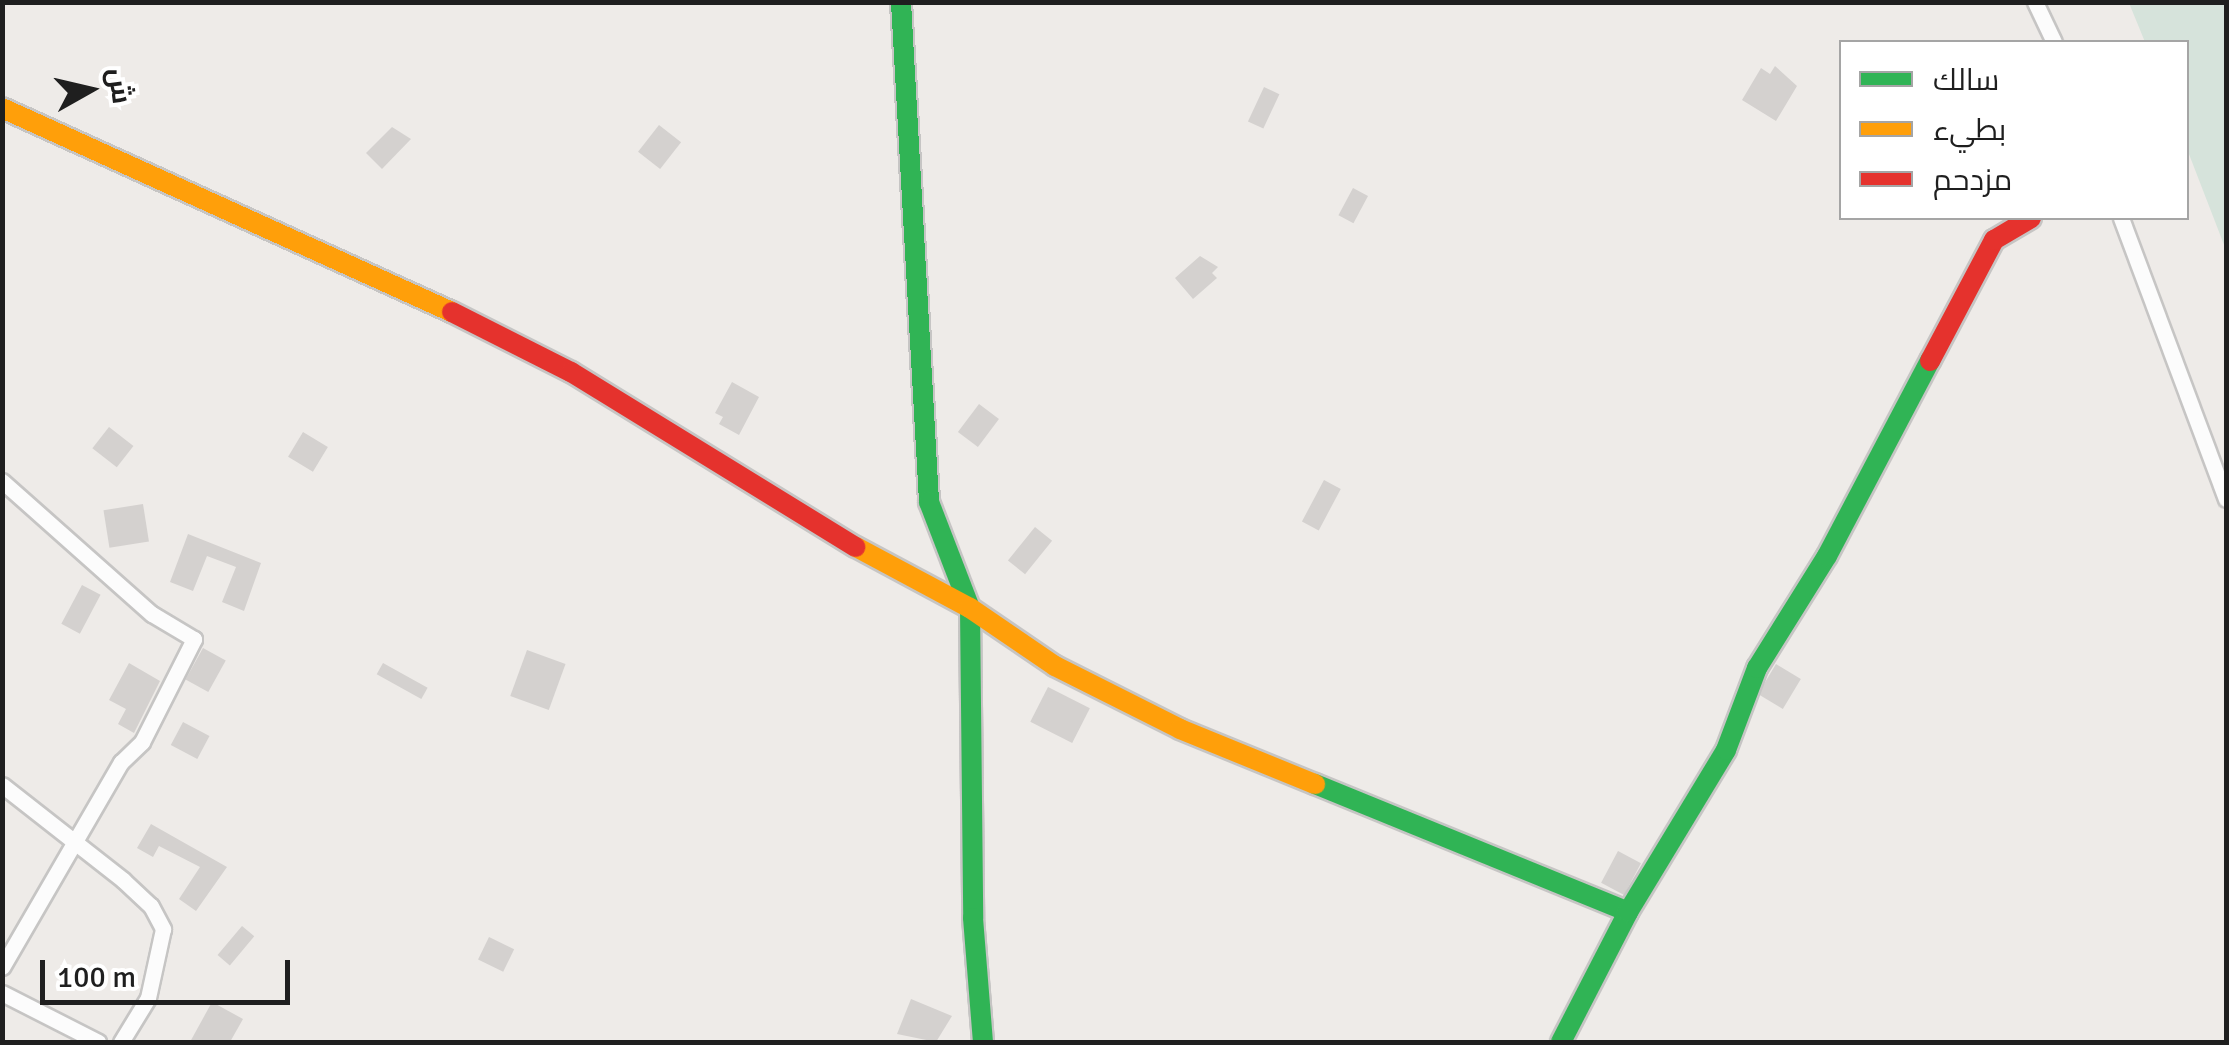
<!DOCTYPE html>
<html>
<head>
<meta charset="utf-8">
<style>
	body { margin:0 }
	#map { position:relative; width:2229px; height:1045px; overflow:hidden; background:#eeebe8; font-family:Signika,Cairo,sans-serif }
	div>[style] { position:absolute }
	[style*='--x'] { left:calc(var(--x)*1px); top:calc(var(--y)*1px); width:calc(var(--w)*1px); rotate:calc(var(--a)*1deg) }
	.wetland>* { inset:0; background:#d6e3db }
	.building>* { inset:0; background:#d4d1cf; transform-origin:0 0 }
	.roads { filter:drop-shadow(2px 0 #c6c5c4) drop-shadow(-2px 0 #c6c5c4) drop-shadow(0 2px #c6c5c4) drop-shadow(0 -2px #c6c5c4) }
	.street>* { height:15px; margin:-7.5px; padding:0 7.5px; transform-origin:7.5px; border-radius:7.5px; background:#fcfcfc }
	.fast>* { height:20px; margin:-10px; padding:0 10px; transform-origin:10px; border-radius:10px; background:#30b455 }
	.slow>* { height:20px; margin:-10px; padding:0 10px; transform-origin:10px; border-radius:10px; background:#ff9f0a }
	.jam>* { height:20px; margin:-10px; padding:0 10px; transform-origin:10px; border-radius:10px; background:#e5322d }
	span { translate:-50% -50%; white-space:nowrap; text-align:center; line-height:1.15; -webkit-text-stroke:8px #fff; paint-order:stroke }
	.frame { position:absolute; inset:0; border:5px solid #1f1f1f; pointer-events:none }
	.legend { position:absolute; left:1839px; top:40px; width:350px; height:180px; box-sizing:border-box; background:#fff; border:2px solid #a5a5a5; margin:0; padding:12px 18px; list-style:none; font-size:30px; color:#1f1f1f }
	.legend li { display:flex; align-items:center; gap:20px; height:50px }
	.legend b { width:50px; border:2px solid #a5a5a5 }
	.north { position:absolute; left:40px; top:40px; width:100px; height:100px; -webkit-text-stroke:8px #fff; paint-order:stroke; rotate:82deg; font-size:28px; font-weight:700; line-height:40px; text-align:center; color:#1f1f1f }
	.north::after { content:''; display:block; margin:auto; width:35px; height:45px; background:#1f1f1f; clip-path:polygon(50% 0,100% 100%,50% 72%,0 100%) }
	.scale { position:absolute; left:40px; top:960px; width:250px; height:45px; box-sizing:border-box; border:5px solid #1f1f1f; border-top:0; padding-left:12px; font-size:30px; line-height:35px; white-space:nowrap; color:#1f1f1f; -webkit-text-stroke:8px #fff; paint-order:stroke }
</style>
</head>
<body>
<div id="map">
	<div class="wetland">
		<div style="clip-path:polygon(2129px 3px,2226px 3px,2226px 250px,2187px 149px,2186px 42px,2145px 42px)"></div>
	</div>
	<div class="building">
		<div style="clip-path:polygon(1775px 66px,1797px 86px,1776px 121px,1742px 100px,1761px 68px,1770px 74px)"></div>
		<div style="left:1264px;top:87px;width:17px;height:38px;rotate:25deg"></div>
		<div style="left:659px;top:125px;width:28px;height:34px;rotate:38deg"></div>
		<div style="clip-path:polygon(392px 127px,411px 139px,382px 169px,366px 153px)"></div>
		<div style="left:1353px;top:188px;width:17px;height:31px;rotate:28deg"></div>
		<div style="clip-path:polygon(1200px 256px,1218px 267px,1212px 273px,1217px 278px,1193px 299px,1175px 278px)"></div>
		<div style="clip-path:polygon(732px 382px,759px 397px,739px 435px,719px 424px,723px 417px,715px 413px)"></div>
		<div style="left:979px;top:404px;width:25px;height:35px;rotate:37deg"></div>
		<div style="left:109px;top:427px;width:31px;height:27px;rotate:38deg"></div>
		<div style="left:303px;top:432px;width:29px;height:29px;rotate:31deg"></div>
		<div style="left:1324px;top:480px;width:19px;height:47px;rotate:28deg"></div>
		<div style="left:143px;top:504px;width:38px;height:40px;rotate:81deg"></div>
		<div style="left:1035px;top:527px;width:22px;height:43px;rotate:39deg"></div>
		<div style="clip-path:polygon(188px 534px,261px 563px,244px 611px,222px 602px,236px 567px,207px 556px,193px 591px,170px 582px)"></div>
		<div style="left:82px;top:585px;width:21px;height:44px;rotate:28deg"></div>
		<div style="left:203px;top:648px;width:26px;height:36px;rotate:29deg"></div>
		<div style="left:527px;top:650px;width:41px;height:49px;rotate:20deg"></div>
		<div style="clip-path:polygon(129px 663px,160px 681px,134px 733px,118px 724px,126px 709px,109px 700px)"></div>
		<div style="left:383px;top:663px;width:51px;height:13px;rotate:29deg"></div>
		<div style="left:1776px;top:664px;width:29px;height:35px;rotate:31deg"></div>
		<div style="left:1048px;top:687px;width:47px;height:39px;rotate:27deg"></div>
		<div style="left:183px;top:722px;width:30px;height:26px;rotate:28deg"></div>
		<div style="clip-path:polygon(151px 824px,227px 867px,196px 911px,179px 899px,200px 867px,159px 846px,153px 857px,137px 848px)"></div>
		<div style="left:1618px;top:851px;width:26px;height:36px;rotate:28deg"></div>
		<div style="left:242px;top:926px;width:16px;height:38px;rotate:40deg"></div>
		<div style="left:489px;top:937px;width:28px;height:25px;rotate:26deg"></div>
		<div style="clip-path:polygon(911px 999px,952px 1016px,936px 1042px,897px 1034px)"></div>
		<div style="clip-path:polygon(212px 1002px,243px 1019px,230px 1042px,190px 1042px)"></div>
	</div>
	<div class="roads">
		<div class="street">
			<div style="--x:2035;--y:2;--w:44;--a:64.6"></div>
			<div style="--x:2121;--y:218;--w:300;--a:69.5"></div>
			<div style="--x:2;--y:481;--w:200;--a:41.6"></div>
			<div style="--x:152;--y:614;--w:49;--a:30.8"></div>
			<div style="--x:194;--y:639;--w:115;--a:116.8"></div>
			<div style="--x:142;--y:742;--w:29;--a:136"></div>
			<div style="--x:121;--y:762;--w:237;--a:120.1"></div>
			<div style="--x:2;--y:785;--w:154;--a:38.1"></div>
			<div style="--x:123;--y:880;--w:38;--a:43"></div>
			<div style="--x:151;--y:906;--w:26;--a:62"></div>
			<div style="--x:163;--y:929;--w:71;--a:102.3"></div>
			<div style="--x:148;--y:998;--w:52;--a:121.5"></div>
			<div style="--x:2;--y:993;--w:108;--a:27"></div>
		</div>
		<div class="fast">
			<div style="--x:901;--y:2;--w:501;--a:86.79"></div>
			<div style="--x:929;--y:502;--w:114;--a:68.9"></div>
			<div style="--x:970;--y:608;--w:310;--a:89.4"></div>
			<div style="--x:973;--y:918;--w:124;--a:85.4"></div>
			<div style="--x:1315;--y:784;--w:338;--a:22.2"></div>
			<div style="--x:1561;--y:1042;--w:146;--a:-62.7"></div>
			<div style="--x:1628;--y:912;--w:189;--a:-58.8"></div>
			<div style="--x:1726;--y:750;--w:88;--a:-69.3"></div>
			<div style="--x:1757;--y:668;--w:132;--a:-58"></div>
			<div style="--x:1827;--y:556;--w:221;--a:-62.2"></div>
		</div>
		<div class="slow">
			<div style="--x:2;--y:108;--w:494;--a:24.4"></div>
			<div style="--x:856;--y:547;--w:129;--a:28.2"></div>
			<div style="--x:970;--y:608;--w:103;--a:34.3"></div>
			<div style="--x:1055;--y:666;--w:140;--a:26.7"></div>
			<div style="--x:1180;--y:729;--w:146;--a:22.2"></div>
		</div>
		<div class="jam">
			<div style="--x:452;--y:312;--w:133;--a:26.8"></div>
			<div style="--x:571;--y:372;--w:334;--a:31.6"></div>
			<div style="--x:1930;--y:361;--w:137;--a:-62.1"></div>
			<div style="--x:1994;--y:240;--w:43;--a:-30.7"></div>
		</div>
	</div>
	<div class="frame"></div>
	<ul class="legend">
	<li><b style="height:12px;background:#30b455"></b>سالك</li>
	<li><b style="height:12px;background:#ff9f0a"></b>بطيء</li>
	<li><b style="height:12px;background:#e5322d"></b>مزدحم</li>
	</ul>
	<div class="north">ش</div>
	<div class="scale">100 m</div>
</div>
</body>
</html>
